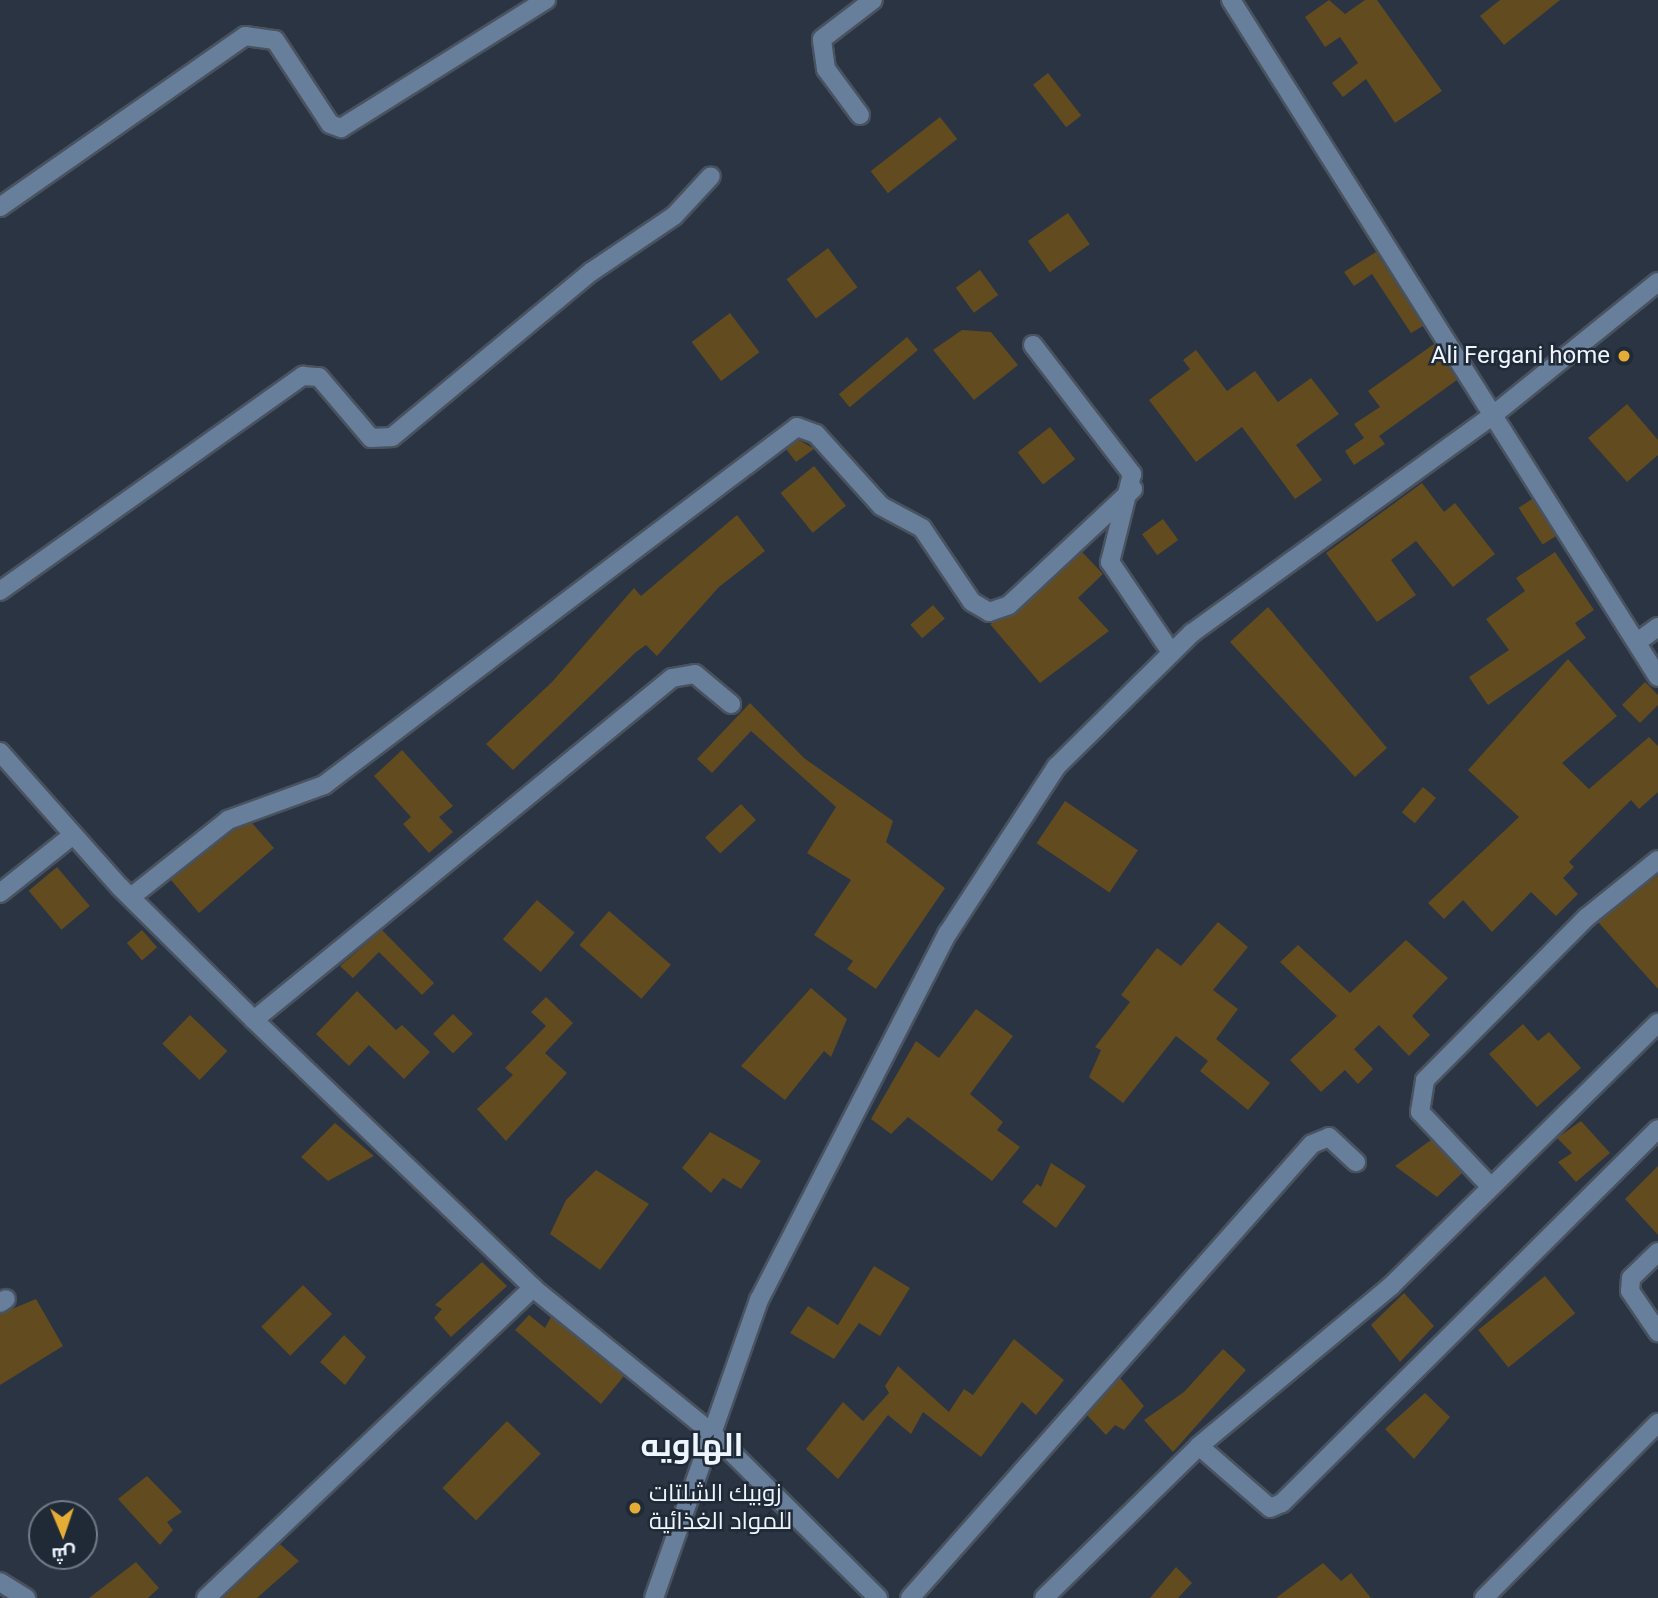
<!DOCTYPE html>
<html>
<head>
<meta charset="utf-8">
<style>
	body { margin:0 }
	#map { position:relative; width:1658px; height:1598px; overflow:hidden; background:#2a3442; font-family:Roboto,Cairo,sans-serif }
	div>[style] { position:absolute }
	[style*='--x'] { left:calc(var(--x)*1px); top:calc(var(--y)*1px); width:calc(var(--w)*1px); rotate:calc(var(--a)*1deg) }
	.building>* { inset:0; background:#624b1f; transform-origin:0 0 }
	.roads { filter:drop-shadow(2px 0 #495360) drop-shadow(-2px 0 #495360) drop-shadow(0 2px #495360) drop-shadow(0 -2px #495360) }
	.minor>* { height:18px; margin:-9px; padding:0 9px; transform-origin:9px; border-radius:9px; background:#687f9b }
	.dots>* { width:19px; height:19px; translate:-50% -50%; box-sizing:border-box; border:4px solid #202a37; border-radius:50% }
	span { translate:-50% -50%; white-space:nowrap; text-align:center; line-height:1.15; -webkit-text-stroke:5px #202a37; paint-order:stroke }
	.poi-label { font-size:24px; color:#eef5fe }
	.right { translate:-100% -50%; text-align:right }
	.left { translate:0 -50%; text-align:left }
	.district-label { font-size:32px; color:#eef5fe; font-weight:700 }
	.north { position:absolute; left:28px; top:1500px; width:70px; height:70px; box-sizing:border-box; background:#202a37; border:2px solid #727b87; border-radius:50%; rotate:178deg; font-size:19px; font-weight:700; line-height:28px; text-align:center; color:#eef5fe }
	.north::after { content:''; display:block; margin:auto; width:24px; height:32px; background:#e5ad35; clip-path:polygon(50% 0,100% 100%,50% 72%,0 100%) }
</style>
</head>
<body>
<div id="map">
	<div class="building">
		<div style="clip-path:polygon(1329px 0,1345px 14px,1365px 0,1377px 0,1442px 91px,1395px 123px,1366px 79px,1343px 97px,1332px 83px,1358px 63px,1340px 37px,1325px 47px,1305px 17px)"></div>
		<div style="clip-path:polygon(1500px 0,1560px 0,1504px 45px,1480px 16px)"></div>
		<div style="left:1048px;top:73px;width:54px;height:19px;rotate:52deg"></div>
		<div style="left:940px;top:117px;width:28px;height:88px;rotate:52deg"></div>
		<div style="left:1068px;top:213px;width:38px;height:49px;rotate:55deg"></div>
		<div style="left:828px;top:248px;width:49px;height:52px;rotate:53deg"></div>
		<div style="clip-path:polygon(1376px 252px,1423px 326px,1411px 333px,1372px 274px,1354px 286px,1344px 272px)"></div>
		<div style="left:980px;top:270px;width:31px;height:30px;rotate:54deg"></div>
		<div style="left:730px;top:313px;width:49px;height:48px;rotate:53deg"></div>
		<div style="clip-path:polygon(962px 330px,991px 332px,1018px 365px,974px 400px,933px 350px)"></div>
		<div style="left:907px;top:337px;width:17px;height:89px;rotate:50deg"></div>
		<div style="clip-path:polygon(1434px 344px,1457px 380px,1379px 436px,1385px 444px,1354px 465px,1345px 451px,1364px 438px,1354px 424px,1380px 407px,1368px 391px)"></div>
		<div style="clip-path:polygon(1196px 350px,1227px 391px,1255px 371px,1278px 402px,1311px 378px,1339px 414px,1296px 445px,1322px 480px,1295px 499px,1242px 427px,1196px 462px,1149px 400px,1190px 369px,1183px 360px)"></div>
		<div style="clip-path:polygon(1627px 404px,1658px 440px,1658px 455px,1627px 482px,1588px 438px)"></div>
		<div style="left:1050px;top:427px;width:41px;height:41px;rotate:52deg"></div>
		<div style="clip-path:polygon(799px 440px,814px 449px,796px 462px,786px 449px)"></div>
		<div style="left:814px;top:466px;width:51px;height:43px;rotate:51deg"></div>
		<div style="clip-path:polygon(1422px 483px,1444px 512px,1455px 503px,1495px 554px,1453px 587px,1416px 541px,1391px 560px,1416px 595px,1377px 622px,1326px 553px)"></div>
		<div style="left:1532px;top:499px;width:44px;height:16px;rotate:57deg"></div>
		<div style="clip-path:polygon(737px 515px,765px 551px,719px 587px,657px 656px,646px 645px,636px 652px,513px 770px,486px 744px,552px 682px,634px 588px,641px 596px)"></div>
		<div style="left:1163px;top:519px;width:26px;height:26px;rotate:54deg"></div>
		<div style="clip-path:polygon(1082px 552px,1103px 574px,1078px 598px,1109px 631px,1040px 683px,990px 624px,1017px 613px)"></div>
		<div style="clip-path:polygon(1555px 552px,1594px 610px,1575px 623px,1586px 638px,1488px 705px,1469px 677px,1509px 650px,1486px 619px,1525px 591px,1516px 578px)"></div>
		<div style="left:933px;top:605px;width:18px;height:30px;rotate:49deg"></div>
		<div style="clip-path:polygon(1268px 607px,1387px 748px,1355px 777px,1230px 642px)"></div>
		<div style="clip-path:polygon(1568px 659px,1617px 716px,1562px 763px,1589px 789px,1649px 737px,1658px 746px,1658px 792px,1639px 809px,1631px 800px,1569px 862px,1574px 867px,1563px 878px,1578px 894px,1556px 916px,1531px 892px,1492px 932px,1463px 900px,1444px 919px,1428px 903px,1519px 817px,1468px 770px)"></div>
		<div style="clip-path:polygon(1645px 682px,1658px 695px,1658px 705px,1640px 723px,1622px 705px)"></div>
		<div style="clip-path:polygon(750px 703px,804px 758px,893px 821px,886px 842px,945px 888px,876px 989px,847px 969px,853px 961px,814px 935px,851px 880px,807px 853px,836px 807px,751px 731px,712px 773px,697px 759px)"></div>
		<div style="clip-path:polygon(402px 750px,453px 806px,439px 817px,453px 832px,429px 853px,403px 824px,411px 817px,374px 776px)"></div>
		<div style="left:1423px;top:787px;width:17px;height:33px;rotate:40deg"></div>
		<div style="left:1065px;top:801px;width:88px;height:51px;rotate:34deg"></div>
		<div style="left:741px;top:804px;width:22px;height:49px;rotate:47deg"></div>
		<div style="clip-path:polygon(252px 823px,274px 848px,199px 913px,171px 880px,234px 830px)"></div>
		<div style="left:57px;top:867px;width:51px;height:37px;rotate:50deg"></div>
		<div style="clip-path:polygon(1658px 875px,1658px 989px,1598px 922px)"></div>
		<div style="left:537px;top:900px;width:50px;height:52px;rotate:41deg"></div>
		<div style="left:609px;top:911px;width:82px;height:45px;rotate:41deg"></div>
		<div style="clip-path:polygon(1218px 922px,1248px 947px,1213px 990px,1238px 1009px,1216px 1039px,1270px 1083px,1248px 1110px,1200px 1071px,1208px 1061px,1176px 1036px,1123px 1103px,1089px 1077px,1101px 1050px,1095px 1047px,1130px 1002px,1121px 995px,1157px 948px,1181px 966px)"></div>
		<div style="left:142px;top:930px;width:23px;height:20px;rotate:49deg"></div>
		<div style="clip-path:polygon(382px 930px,434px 983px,422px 995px,379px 952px,353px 978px,340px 966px)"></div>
		<div style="clip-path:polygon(1406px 940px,1448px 978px,1412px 1016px,1430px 1035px,1409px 1056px,1379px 1025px,1354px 1049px,1373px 1069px,1358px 1084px,1345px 1070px,1321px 1092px,1290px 1060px,1337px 1016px,1280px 962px,1298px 945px,1350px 993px)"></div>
		<div style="clip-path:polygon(811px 988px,847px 1019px,831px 1057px,824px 1051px,785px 1100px,741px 1066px)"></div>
		<div style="clip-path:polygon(357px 991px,396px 1030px,402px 1025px,430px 1052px,404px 1079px,369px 1045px,349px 1066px,316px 1034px)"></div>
		<div style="clip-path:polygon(546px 997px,573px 1023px,545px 1053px,567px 1073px,506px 1141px,477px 1109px,513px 1075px,505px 1068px,546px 1026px,531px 1012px)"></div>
		<div style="clip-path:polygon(976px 1009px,1013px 1036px,970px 1094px,1003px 1122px,997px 1130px,1020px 1147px,992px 1181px,908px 1117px,891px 1134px,871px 1119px,916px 1041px,939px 1058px)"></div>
		<div style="left:453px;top:1014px;width:28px;height:28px;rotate:45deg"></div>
		<div style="left:190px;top:1015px;width:52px;height:40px;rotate:44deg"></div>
		<div style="clip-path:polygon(1523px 1024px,1538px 1041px,1549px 1032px,1581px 1068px,1537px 1107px,1489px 1054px)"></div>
		<div style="clip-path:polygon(1581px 1121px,1610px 1153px,1576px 1182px,1558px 1162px,1572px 1153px,1557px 1138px)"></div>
		<div style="clip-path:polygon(335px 1123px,374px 1156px,328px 1181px,301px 1157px)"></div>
		<div style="clip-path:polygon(710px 1132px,761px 1161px,741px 1189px,723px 1178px,711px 1193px,682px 1168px)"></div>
		<div style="clip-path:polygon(1431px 1140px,1462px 1173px,1437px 1197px,1395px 1166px)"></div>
		<div style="clip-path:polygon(1051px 1163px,1086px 1186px,1056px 1228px,1022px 1202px,1037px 1184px,1041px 1187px)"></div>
		<div style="clip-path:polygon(1658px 1166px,1658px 1235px,1625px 1199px)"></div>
		<div style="clip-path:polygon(596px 1170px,649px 1204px,600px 1270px,550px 1234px,566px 1200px)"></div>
		<div style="clip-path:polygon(482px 1262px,507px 1286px,451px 1337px,434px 1318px,442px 1309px,435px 1305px)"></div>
		<div style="clip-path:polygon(874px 1266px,910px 1288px,880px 1336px,859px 1323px,834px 1359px,790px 1333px,808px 1306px,838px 1325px)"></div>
		<div style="left:1545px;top:1276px;width:48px;height:86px;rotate:51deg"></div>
		<div style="left:303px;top:1285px;width:41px;height:59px;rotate:45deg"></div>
		<div style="clip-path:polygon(1404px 1293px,1434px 1326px,1400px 1362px,1371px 1325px)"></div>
		<div style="clip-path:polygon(36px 1299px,63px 1346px,0 1385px,0 1314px)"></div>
		<div style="clip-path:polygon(529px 1315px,545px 1328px,551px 1317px,624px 1376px,601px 1404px,515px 1330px)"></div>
		<div style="clip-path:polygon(344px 1335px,366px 1357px,345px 1385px,320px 1362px)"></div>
		<div style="clip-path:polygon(1014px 1339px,1064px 1380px,1036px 1415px,1022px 1402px,981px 1457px,923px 1412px,911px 1434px,888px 1415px,838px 1479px,806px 1449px,843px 1402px,863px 1421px,889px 1393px,885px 1386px,898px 1366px,949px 1412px,964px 1389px,973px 1395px)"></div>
		<div style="clip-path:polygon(1223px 1349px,1246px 1370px,1173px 1452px,1144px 1420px,1184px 1392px)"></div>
		<div style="clip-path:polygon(1120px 1378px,1144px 1406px,1124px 1430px,1115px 1425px,1106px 1435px,1087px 1415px)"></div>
		<div style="clip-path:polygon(1425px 1393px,1450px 1417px,1414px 1459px,1385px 1429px)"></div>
		<div style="left:507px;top:1421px;width:47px;height:93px;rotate:44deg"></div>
		<div style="clip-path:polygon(147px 1476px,182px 1512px,167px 1522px,173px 1530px,160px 1545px,118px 1499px)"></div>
		<div style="clip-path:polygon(280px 1544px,299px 1561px,257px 1598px,223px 1598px)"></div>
		<div style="clip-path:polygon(136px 1562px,159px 1588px,148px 1598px,89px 1598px)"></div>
		<div style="clip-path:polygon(1323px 1563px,1341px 1581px,1351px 1573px,1371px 1598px,1276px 1598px)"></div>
		<div style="clip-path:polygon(1176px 1567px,1192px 1583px,1178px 1598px,1150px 1598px)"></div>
	</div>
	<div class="roads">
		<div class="minor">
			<div style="--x:1231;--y:0;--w:800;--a:57.76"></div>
			<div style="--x:860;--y:115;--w:57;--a:-126.5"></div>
			<div style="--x:826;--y:69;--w:30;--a:-98"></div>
			<div style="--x:822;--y:39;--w:64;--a:-37.4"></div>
			<div style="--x:0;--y:207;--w:299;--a:-34.9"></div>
			<div style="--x:245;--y:36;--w:30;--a:8"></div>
			<div style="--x:275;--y:40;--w:100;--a:56.8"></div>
			<div style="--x:330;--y:124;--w:12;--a:20"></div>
			<div style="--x:341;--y:128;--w:242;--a:-32"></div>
			<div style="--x:1033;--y:345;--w:163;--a:52.5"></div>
			<div style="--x:1132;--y:474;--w:91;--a:104"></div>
			<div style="--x:1110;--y:562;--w:109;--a:55.9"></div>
			<div style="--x:0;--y:591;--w:372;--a:-35.4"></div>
			<div style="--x:303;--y:376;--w:16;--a:4"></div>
			<div style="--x:319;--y:377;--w:80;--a:49.6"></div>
			<div style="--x:371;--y:438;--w:21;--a:-3"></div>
			<div style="--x:392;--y:437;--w:259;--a:-39.7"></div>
			<div style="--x:591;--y:272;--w:100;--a:-34"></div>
			<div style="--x:674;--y:216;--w:54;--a:-47.2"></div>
			<div style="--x:1640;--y:640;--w:22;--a:-36"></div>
			<div style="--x:0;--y:752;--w:181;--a:48.4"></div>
			<div style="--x:120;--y:887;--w:189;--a:44.8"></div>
			<div style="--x:254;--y:1020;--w:387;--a:43.8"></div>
			<div style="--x:533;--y:1288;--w:230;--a:39"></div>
			<div style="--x:712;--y:1433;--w:234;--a:44.8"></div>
			<div style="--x:0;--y:893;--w:93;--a:-38.5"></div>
			<div style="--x:131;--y:897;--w:124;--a:-38.4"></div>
			<div style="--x:228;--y:820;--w:102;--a:-20"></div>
			<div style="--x:324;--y:785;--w:593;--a:-37.12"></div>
			<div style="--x:797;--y:427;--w:20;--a:20"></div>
			<div style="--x:816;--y:434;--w:97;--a:47.9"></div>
			<div style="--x:881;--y:506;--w:47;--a:28.2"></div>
			<div style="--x:922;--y:528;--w:89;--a:56"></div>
			<div style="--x:972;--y:602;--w:20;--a:30"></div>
			<div style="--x:989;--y:612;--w:21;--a:-19"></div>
			<div style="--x:1009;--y:605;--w:170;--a:-43.1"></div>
			<div style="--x:254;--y:1020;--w:540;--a:-39.29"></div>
			<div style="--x:672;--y:678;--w:23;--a:-10"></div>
			<div style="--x:695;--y:674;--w:47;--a:39.8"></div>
			<div style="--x:1490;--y:1186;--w:102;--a:-133.4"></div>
			<div style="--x:1420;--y:1112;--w:32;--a:-81"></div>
			<div style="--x:1425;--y:1080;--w:230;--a:-45.2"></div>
			<div style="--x:1587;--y:917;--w:91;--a:-38.8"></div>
			<div style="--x:1658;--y:1252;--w:37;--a:136"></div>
			<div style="--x:1631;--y:1278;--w:13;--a:94"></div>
			<div style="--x:1630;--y:1291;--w:50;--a:55.7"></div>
			<div style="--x:0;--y:1303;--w:7;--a:-34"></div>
			<div style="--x:1199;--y:1446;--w:250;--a:-39.8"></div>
			<div style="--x:1391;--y:1286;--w:375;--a:-44.6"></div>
			<div style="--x:0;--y:1582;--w:31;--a:32"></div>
			<div style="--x:206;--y:1598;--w:451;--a:-43.5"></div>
			<div style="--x:654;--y:1598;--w:316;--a:-70.6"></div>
			<div style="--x:759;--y:1300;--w:413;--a:-62.8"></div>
			<div style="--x:948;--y:933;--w:199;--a:-56.9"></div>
			<div style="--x:1057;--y:766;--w:190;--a:-44.6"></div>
			<div style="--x:1192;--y:633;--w:372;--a:-35.9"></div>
			<div style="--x:1493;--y:415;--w:212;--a:-38.9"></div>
			<div style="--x:910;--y:1598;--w:606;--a:-48.48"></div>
			<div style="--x:1312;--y:1144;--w:18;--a:-22"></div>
			<div style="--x:1329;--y:1137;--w:37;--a:43"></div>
			<div style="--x:1044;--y:1598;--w:217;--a:-44.4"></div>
			<div style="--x:1199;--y:1446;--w:94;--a:41.1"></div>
			<div style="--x:1270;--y:1508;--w:13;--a:-23"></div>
			<div style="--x:1282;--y:1503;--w:530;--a:-44.85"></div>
			<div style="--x:1484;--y:1598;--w:247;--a:-45.2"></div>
		</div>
	</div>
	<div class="dots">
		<div style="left:1624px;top:356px;background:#e5ad35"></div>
		<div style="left:635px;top:1508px;background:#e5ad35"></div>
	</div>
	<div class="poi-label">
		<span class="right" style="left:1610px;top:356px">Ali Fergani home</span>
		<span class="left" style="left:649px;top:1508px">زوبيك الشلتات<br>للمواد الغذائية</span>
	</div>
	<div class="district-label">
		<span style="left:692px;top:1445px">الهاويه</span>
	</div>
	<div class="north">ش</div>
</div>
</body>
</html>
